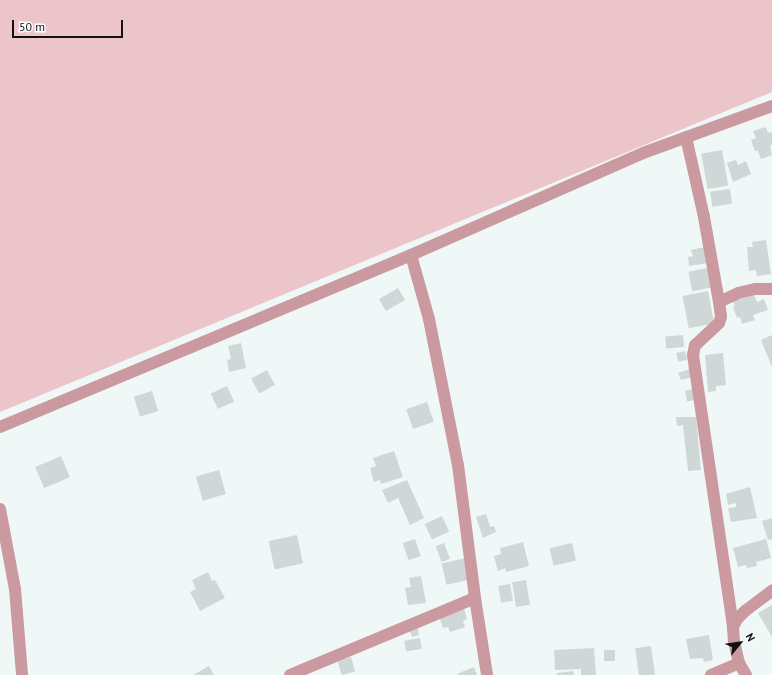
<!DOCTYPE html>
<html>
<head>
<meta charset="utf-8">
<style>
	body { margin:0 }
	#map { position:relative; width:772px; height:675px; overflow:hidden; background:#f0f7f7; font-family:"PT Sans",sans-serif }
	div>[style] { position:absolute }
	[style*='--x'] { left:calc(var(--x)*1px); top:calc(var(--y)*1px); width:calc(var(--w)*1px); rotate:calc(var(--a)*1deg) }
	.green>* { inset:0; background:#ebc5c9 }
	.building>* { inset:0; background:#d0d7d7; transform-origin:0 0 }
	.street>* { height:12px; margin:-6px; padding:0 6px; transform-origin:6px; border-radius:6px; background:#ca9aa0 }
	span { translate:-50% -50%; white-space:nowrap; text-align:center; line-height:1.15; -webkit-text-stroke:3px #fff; paint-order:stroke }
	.north { position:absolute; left:720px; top:623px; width:40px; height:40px; -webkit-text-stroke:3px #fff; paint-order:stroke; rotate:61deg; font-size:11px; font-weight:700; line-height:16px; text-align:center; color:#101212 }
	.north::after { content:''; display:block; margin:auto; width:14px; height:18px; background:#101212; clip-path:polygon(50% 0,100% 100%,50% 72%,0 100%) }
	.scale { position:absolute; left:12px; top:20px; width:111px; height:18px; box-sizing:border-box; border:2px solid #101212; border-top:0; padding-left:5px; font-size:12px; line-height:14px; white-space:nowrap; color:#101212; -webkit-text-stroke:3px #fff; paint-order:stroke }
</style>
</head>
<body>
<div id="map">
	<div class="green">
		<div style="clip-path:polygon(0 0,772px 0,772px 92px,0 412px)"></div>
	</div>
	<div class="building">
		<div style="clip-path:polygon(766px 127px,768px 133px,772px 132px,772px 145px,770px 145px,772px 155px,761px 159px,758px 151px,755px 151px,751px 140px,756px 138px,753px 131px)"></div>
		<div style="left:722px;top:150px;width:36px;height:21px;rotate:80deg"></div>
		<div style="clip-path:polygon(736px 160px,738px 165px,746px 161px,751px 174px,733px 182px,727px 163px)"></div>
		<div style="left:730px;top:189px;width:15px;height:20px;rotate:82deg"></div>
		<div style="clip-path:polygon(766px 240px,771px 274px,757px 276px,756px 270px,749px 271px,747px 247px,753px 247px,752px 242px)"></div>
		<div style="clip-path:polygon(705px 247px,708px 263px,689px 266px,688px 257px,693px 256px,691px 250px)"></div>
		<div style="left:707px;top:268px;width:20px;height:19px;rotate:79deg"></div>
		<div style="left:398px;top:288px;width:14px;height:22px;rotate:60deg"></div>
		<div style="left:708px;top:291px;width:33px;height:26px;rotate:79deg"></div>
		<div style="clip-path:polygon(754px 295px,757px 302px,764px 299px,768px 310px,753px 315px,755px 320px,742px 324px,740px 317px,737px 318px,733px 307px,735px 306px,733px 301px)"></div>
		<div style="left:683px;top:335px;width:12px;height:18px;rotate:85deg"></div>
		<div style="clip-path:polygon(772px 335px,772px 367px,761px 340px)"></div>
		<div style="clip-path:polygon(241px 343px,246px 368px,229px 372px,227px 360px,231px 359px,228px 346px)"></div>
		<div style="left:685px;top:351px;width:9px;height:9px;rotate:77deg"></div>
		<div style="clip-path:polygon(723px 353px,726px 385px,716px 386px,716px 391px,708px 392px,705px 355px)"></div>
		<div style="clip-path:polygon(690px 369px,693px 377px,681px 380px,678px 373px)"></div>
		<div style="left:267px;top:370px;width:17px;height:18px;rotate:62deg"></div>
		<div style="left:227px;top:386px;width:17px;height:18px;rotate:65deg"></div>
		<div style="left:694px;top:389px;width:11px;height:9px;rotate:80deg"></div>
		<div style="left:152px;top:391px;width:21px;height:19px;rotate:73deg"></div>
		<div style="left:427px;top:402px;width:21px;height:22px;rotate:71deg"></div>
		<div style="clip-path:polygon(676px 417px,696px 417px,701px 470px,688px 471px,683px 425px,677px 426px)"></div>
		<div style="clip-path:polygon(394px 451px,403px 477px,381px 484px,380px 480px,374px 482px,370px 468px,376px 466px,373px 458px)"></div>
		<div style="left:61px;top:456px;width:23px;height:28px;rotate:67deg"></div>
		<div style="left:219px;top:470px;width:25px;height:24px;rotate:74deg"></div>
		<div style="clip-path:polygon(407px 480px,424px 518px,410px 525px,398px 498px,388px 503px,382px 490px)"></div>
		<div style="clip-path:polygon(750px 487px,757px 518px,731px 522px,728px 508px,736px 507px,736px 503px,728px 505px,726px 494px)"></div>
		<div style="clip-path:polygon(486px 514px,490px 527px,494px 526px,496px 532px,483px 538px,476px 517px)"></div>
		<div style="left:442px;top:516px;width:17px;height:19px;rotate:65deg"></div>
		<div style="clip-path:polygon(772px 518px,772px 539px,768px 540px,762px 521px)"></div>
		<div style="left:297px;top:535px;width:29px;height:29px;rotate:78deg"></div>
		<div style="left:415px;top:539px;width:18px;height:13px;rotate:71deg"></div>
		<div style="clip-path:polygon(766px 539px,771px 558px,756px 562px,757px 566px,747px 568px,746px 565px,738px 567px,733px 548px)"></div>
		<div style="clip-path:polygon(523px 542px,529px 566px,506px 572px,505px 568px,498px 571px,494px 556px,501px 554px,500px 548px)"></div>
		<div style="left:444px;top:543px;width:17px;height:9px;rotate:69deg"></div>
		<div style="left:572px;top:543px;width:18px;height:23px;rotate:77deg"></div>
		<div style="left:465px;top:558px;width:22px;height:24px;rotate:77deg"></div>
		<div style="clip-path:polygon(208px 572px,212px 581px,215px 580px,225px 598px,200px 611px,190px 592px,196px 589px,192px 580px)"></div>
		<div style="clip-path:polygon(421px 576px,426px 603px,408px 605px,405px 588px,411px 587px,409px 578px)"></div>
		<div style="left:526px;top:580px;width:25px;height:14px;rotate:81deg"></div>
		<div style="left:510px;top:584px;width:17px;height:12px;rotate:80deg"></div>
		<div style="clip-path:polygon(772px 605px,772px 637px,758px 613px)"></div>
		<div style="clip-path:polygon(464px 608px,467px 619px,463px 621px,465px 627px,450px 632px,448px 627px,443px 628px,439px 616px)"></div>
		<div style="clip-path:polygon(417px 626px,419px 635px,412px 637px,409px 629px)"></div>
		<div style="clip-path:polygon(709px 635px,713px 660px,704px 662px,703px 658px,690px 659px,686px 639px)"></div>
		<div style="left:420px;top:638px;width:11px;height:16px;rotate:80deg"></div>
		<div style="left:651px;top:646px;width:29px;height:16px;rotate:82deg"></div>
		<div style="clip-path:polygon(594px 648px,596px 675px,581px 675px,581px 669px,555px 670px,554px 650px)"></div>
		<div style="left:604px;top:650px;width:11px;height:11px"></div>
		<div style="left:351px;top:657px;width:15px;height:14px;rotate:74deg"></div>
		<div style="clip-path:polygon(209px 666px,214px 675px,193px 675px)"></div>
		<div style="clip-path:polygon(474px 667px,477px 675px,457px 675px,459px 673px)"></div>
		<div style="clip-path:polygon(573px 671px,574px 675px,557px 675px,557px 673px)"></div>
	</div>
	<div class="street">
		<div style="--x:686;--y:137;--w:82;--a:77.3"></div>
		<div style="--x:704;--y:217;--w:86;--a:80"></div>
		<div style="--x:719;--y:302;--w:15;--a:82"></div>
		<div style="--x:721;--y:317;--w:6;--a:108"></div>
		<div style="--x:719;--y:323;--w:33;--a:137"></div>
		<div style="--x:695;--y:345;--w:10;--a:101"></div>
		<div style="--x:693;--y:355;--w:275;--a:81.6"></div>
		<div style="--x:411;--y:255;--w:66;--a:74.3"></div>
		<div style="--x:429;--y:319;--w:149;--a:78.8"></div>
		<div style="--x:458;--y:465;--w:134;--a:82.7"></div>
		<div style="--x:475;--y:598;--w:78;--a:81.1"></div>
		<div style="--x:719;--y:302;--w:21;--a:-25"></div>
		<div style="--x:738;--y:293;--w:18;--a:-13"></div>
		<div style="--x:756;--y:289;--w:16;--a:0"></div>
		<div style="--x:0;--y:427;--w:446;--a:-22.7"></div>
		<div style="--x:411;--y:255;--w:253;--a:-23.7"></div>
		<div style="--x:643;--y:153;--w:137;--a:-20"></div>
		<div style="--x:0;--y:509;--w:81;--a:79.4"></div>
		<div style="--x:15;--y:589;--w:86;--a:85.3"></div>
		<div style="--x:290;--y:675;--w:200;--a:-22.6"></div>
		<div style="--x:711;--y:675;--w:30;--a:-23"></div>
		<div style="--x:746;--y:675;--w:14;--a:-120"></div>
		<div style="--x:739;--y:663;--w:22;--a:-103"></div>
		<div style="--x:734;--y:642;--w:15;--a:-94"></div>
		<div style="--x:733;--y:627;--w:9;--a:-63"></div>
		<div style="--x:737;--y:619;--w:11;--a:-45"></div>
		<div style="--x:745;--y:611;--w:34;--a:-37"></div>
	</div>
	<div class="north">N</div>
	<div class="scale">50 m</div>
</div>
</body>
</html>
